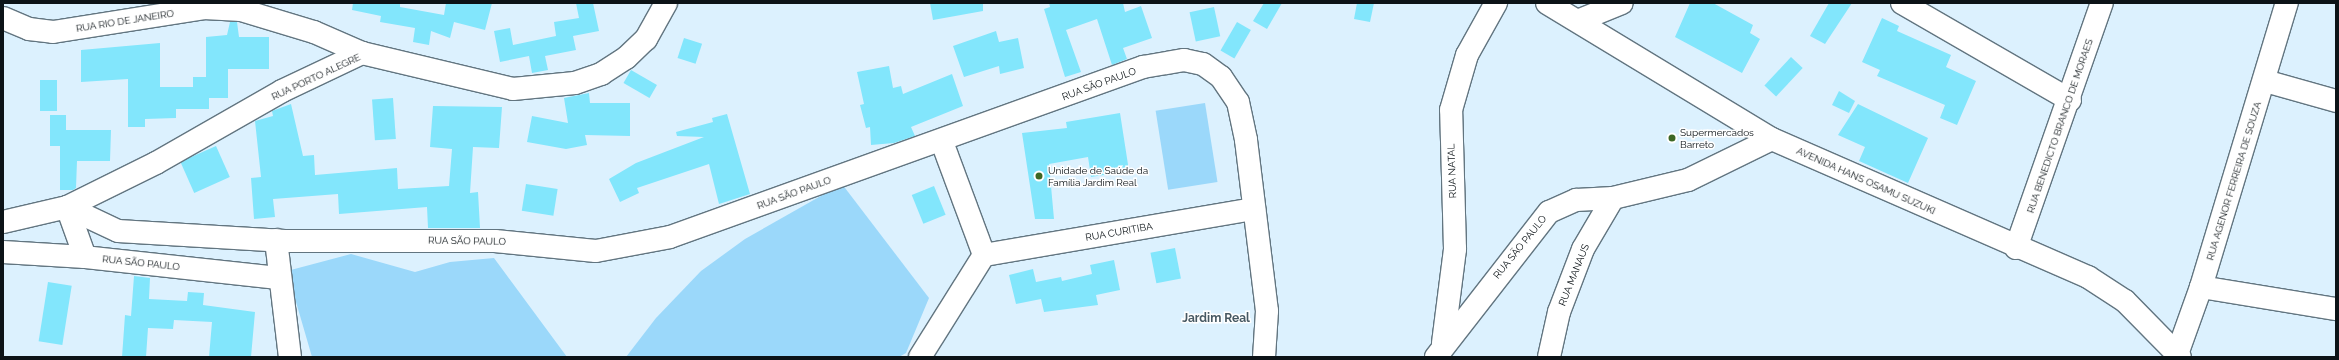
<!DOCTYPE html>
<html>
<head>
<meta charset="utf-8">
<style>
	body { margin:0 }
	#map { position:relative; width:2339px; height:360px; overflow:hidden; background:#dcf1fe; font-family:Raleway,sans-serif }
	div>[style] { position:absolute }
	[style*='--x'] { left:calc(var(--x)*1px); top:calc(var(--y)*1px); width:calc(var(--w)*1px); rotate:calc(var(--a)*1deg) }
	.green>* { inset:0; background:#9bd8fa; transform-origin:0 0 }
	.building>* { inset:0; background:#82e6fc; transform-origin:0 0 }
	.roads { filter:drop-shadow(1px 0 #627580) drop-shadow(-1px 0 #627580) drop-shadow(0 1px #627580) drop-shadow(0 -1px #627580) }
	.minor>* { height:22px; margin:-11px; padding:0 11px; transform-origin:11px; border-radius:11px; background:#fff }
	.dots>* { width:11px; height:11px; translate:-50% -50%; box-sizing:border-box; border:2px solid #fff; border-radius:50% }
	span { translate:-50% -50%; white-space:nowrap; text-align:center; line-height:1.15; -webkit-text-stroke:3px #fff; paint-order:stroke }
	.street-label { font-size:10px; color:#0c1317 }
	.poi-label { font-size:10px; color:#0c1317 }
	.left { translate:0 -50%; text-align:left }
	.quarter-label { font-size:12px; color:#475963; font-weight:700 }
	.frame { position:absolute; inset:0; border:4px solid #0c1317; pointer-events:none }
</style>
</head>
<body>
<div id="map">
	<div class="green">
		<div style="left:1205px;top:103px;width:80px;height:50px;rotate:81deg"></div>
		<div style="clip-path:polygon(842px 184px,929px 298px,906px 353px,899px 357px,626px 357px,656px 318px,701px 271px,745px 239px)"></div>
		<div style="clip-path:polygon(351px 254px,415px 272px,450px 262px,494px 258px,567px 357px,312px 357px,287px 271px)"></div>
	</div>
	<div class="building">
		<div style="clip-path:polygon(353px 3px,400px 3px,400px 7px,444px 15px,446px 3px,492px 3px,485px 30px,454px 22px,450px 38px,431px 31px,429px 45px,413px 42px,415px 28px,380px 22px,381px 16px,352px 10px)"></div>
		<div style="clip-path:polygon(576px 3px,593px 3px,599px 31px,573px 36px,576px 50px,545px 56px,548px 70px,532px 73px,529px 56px,500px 62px,494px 31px,510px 28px,513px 45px,556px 36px,554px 22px,579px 18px)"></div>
		<div style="clip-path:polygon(930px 3px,983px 3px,983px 11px,933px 20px)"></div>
		<div style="clip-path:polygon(1049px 3px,1123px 3px,1125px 12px,1141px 6px,1152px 38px,1123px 48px,1127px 59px,1112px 65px,1097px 19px,1066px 30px,1081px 72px,1065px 77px,1044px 9px,1050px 7px)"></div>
		<div style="clip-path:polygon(1264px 3px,1282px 3px,1267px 29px,1253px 21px)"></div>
		<div style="clip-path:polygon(1357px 3px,1374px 3px,1370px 22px,1354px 19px)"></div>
		<div style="clip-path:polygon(1690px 3px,1713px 3px,1753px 25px,1750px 33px,1760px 39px,1742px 73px,1675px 37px)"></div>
		<div style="clip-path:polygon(1829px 3px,1852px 3px,1825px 44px,1810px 36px)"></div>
		<div style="left:1214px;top:7px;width:30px;height:25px;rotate:78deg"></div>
		<div style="clip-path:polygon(1882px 18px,1899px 26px,1897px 31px,1951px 55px,1946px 67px,1976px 81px,1957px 125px,1940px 118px,1945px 105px,1877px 76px,1880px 70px,1862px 62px)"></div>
		<div style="clip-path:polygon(230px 22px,237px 22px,239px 37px,269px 37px,269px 69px,228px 69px,228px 98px,209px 98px,209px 109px,176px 109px,176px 118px,145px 119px,145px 127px,128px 127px,128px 79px,81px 82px,81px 50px,160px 43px,160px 87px,193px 87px,193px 77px,206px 77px,206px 37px,227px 35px)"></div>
		<div style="left:1237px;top:22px;width:16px;height:33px;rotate:30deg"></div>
		<div style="clip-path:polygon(996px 31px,999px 42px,1018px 38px,1024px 68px,1000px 74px,999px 66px,964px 77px,953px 46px)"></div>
		<div style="left:684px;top:38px;width:19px;height:21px;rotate:18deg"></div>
		<div style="left:1791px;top:57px;width:16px;height:39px;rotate:43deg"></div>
		<div style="clip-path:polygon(889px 66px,893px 88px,901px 86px,903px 94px,952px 74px,963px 106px,911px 127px,915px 136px,894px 143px,871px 145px,870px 127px,866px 128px,860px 105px,864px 104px,857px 72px)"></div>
		<div style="left:631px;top:70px;width:30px;height:15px;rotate:30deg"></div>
		<div style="left:40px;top:80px;width:17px;height:31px"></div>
		<div style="clip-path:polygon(1839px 91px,1855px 101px,1849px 113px,1832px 105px)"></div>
		<div style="clip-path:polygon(589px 93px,590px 103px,630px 103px,630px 136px,585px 135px,587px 145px,566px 149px,527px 142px,532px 116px,568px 123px,564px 98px)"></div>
		<div style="left:393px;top:98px;width:41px;height:21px;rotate:86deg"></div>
		<div style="clip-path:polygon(291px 104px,303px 156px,314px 155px,315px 175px,397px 168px,398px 189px,449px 186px,452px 149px,430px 147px,433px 106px,502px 107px,499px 148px,473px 147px,470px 193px,478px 192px,480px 228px,428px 228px,427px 207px,339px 214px,338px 194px,273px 199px,275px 217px,254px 219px,251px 178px,261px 177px,255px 121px,273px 116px,272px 111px)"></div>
		<div style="clip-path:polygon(1858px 104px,1928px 138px,1908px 183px,1859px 161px,1865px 147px,1838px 135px)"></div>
		<div style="clip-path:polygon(1120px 113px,1129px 171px,1091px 177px,1088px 157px,1049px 164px,1054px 219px,1035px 219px,1022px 133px,1067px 128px,1066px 122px)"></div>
		<div style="clip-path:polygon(727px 114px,750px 194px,719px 204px,709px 164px,637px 188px,639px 193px,620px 202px,609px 179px,636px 163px,704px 137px,677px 136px,676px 132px,713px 122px,712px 118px)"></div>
		<div style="clip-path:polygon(50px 115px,66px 115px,66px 130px,111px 130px,110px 161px,77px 161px,76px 188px,73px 190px,60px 190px,60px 146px,50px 146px)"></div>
		<div style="left:216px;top:146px;width:34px;height:39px;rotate:66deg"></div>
		<div style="left:526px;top:184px;width:32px;height:27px;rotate:9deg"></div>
		<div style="left:934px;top:186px;width:31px;height:24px;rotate:68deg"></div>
		<div style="left:1175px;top:248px;width:31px;height:25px;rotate:79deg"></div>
		<div style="clip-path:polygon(1114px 260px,1120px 290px,1096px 295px,1098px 305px,1044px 312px,1041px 299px,1016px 304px,1009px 275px,1033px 269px,1036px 282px,1061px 277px,1062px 281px,1092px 274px,1090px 265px)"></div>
		<div style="clip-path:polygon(134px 276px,150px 278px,149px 299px,187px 301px,188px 292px,204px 293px,203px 305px,255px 312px,251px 357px,209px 357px,212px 322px,174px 320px,173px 329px,148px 328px,146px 357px,122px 357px,125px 315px,131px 316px)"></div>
		<div style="left:48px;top:282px;width:24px;height:60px;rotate:9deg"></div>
	</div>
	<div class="roads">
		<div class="minor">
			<div style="--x:1547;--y:3;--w:263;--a:31.2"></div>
			<div style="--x:1772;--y:139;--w:345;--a:23.6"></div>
			<div style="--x:2088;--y:277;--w:44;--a:33"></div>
			<div style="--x:2125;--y:301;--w:78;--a:45.5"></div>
			<div style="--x:1902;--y:3;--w:194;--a:30"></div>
			<div style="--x:3;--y:18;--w:28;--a:23"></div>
			<div style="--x:29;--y:29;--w:24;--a:7"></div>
			<div style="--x:53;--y:32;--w:153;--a:-9"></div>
			<div style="--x:204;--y:8;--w:37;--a:3"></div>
			<div style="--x:241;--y:10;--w:76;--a:16.8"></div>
			<div style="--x:314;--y:32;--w:52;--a:23.6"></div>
			<div style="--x:1580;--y:20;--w:45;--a:-22"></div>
			<div style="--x:2265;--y:81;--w:74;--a:15.7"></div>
			<div style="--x:942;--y:142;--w:121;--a:69.6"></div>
			<div style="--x:67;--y:207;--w:56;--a:25.2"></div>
			<div style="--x:118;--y:231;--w:167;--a:3.4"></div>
			<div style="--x:285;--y:241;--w:210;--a:0"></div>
			<div style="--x:495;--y:241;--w:101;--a:5.7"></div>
			<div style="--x:596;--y:251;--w:75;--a:-10.7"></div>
			<div style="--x:670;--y:237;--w:503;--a:-19.77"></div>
			<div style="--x:1143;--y:67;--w:42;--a:-9.7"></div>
			<div style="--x:1184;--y:60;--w:19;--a:12"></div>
			<div style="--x:1203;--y:64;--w:22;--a:36"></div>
			<div style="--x:1221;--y:77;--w:30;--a:56"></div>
			<div style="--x:1238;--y:102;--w:39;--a:78"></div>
			<div style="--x:1246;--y:140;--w:172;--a:83"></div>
			<div style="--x:1267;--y:311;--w:46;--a:93.7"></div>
			<div style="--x:67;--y:207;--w:53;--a:70.2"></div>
			<div style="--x:3;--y:222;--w:66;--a:-13.2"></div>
			<div style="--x:67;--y:207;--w:99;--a:-26.3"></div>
			<div style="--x:156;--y:163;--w:145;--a:-29.7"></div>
			<div style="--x:282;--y:91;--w:89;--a:-25.4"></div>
			<div style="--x:362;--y:53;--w:155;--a:13.4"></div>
			<div style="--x:513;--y:89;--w:62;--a:-5.5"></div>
			<div style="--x:575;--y:83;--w:28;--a:-19"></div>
			<div style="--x:601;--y:74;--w:30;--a:-33"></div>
			<div style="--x:626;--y:58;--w:28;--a:-44"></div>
			<div style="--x:646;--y:39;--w:41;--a:-60.9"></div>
			<div style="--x:276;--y:240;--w:118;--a:83.2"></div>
			<div style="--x:2016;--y:248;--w:260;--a:-70.7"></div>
			<div style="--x:3;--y:252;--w:82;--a:3.5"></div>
			<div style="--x:85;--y:257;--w:195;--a:6.2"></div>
			<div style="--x:2201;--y:287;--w:137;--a:9.3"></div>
			<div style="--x:1443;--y:343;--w:95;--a:-82.7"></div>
			<div style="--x:1455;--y:249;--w:139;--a:-91.6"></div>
			<div style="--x:1451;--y:110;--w:57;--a:-73.8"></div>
			<div style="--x:1467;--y:55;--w:60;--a:-60.9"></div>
			<div style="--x:920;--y:357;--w:120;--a:-57.9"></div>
			<div style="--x:984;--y:255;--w:274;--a:-9.7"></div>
			<div style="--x:1436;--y:357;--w:184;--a:-52.1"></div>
			<div style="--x:1549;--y:212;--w:30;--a:-24"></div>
			<div style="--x:1576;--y:200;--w:37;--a:-3"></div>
			<div style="--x:1613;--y:198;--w:77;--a:-13.5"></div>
			<div style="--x:1688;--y:180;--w:93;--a:-26"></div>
			<div style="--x:1549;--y:357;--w:46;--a:-77.5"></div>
			<div style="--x:1559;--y:312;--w:67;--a:-69.1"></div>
			<div style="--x:1583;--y:249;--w:59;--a:-59.5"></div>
			<div style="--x:2176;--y:357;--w:74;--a:-70.3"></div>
			<div style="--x:2201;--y:287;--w:297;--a:-73.2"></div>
		</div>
	</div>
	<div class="dots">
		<div style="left:1672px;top:138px;background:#3d6724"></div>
		<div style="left:1039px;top:176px;background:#3d6724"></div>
	</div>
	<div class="street-label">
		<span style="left:125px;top:21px;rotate:-9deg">RUA RIO DE JANEIRO</span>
		<span style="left:316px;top:77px;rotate:-25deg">RUA PORTO ALEGRE</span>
		<span style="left:1099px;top:84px;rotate:-20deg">RUA SÃO PAULO</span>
		<span style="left:2060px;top:126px;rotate:-71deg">RUA BENEDICTO BRANCO DE MORAES</span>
		<span style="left:1452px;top:171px;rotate:-92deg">RUA NATAL</span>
		<span style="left:1866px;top:181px;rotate:24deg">AVENIDA HANS OSAMU SUZUKI</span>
		<span style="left:2234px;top:181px;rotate:-73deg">RUA AGENOR FERREIRA DE SOUZA</span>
		<span style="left:794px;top:193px;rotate:-20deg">RUA SÃO PAULO</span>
		<span style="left:1119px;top:232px;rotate:-10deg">RUA CURITIBA</span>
		<span style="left:467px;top:241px;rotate:1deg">RUA SÃO PAULO</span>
		<span style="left:1520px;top:247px;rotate:-51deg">RUA SÃO PAULO</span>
		<span style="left:141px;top:263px;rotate:6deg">RUA SÃO PAULO</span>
		<span style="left:1574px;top:275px;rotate:-68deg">RUA MANAUS</span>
	</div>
	<div class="poi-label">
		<span class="left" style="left:1680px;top:138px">Supermercados<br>Barreto</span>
		<span class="left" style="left:1048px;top:176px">Unidade de Saúde da<br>Família Jardim Real</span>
	</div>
	<div class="quarter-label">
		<span style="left:1216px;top:319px">Jardim Real</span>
	</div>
	<div class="frame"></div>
</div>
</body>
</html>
